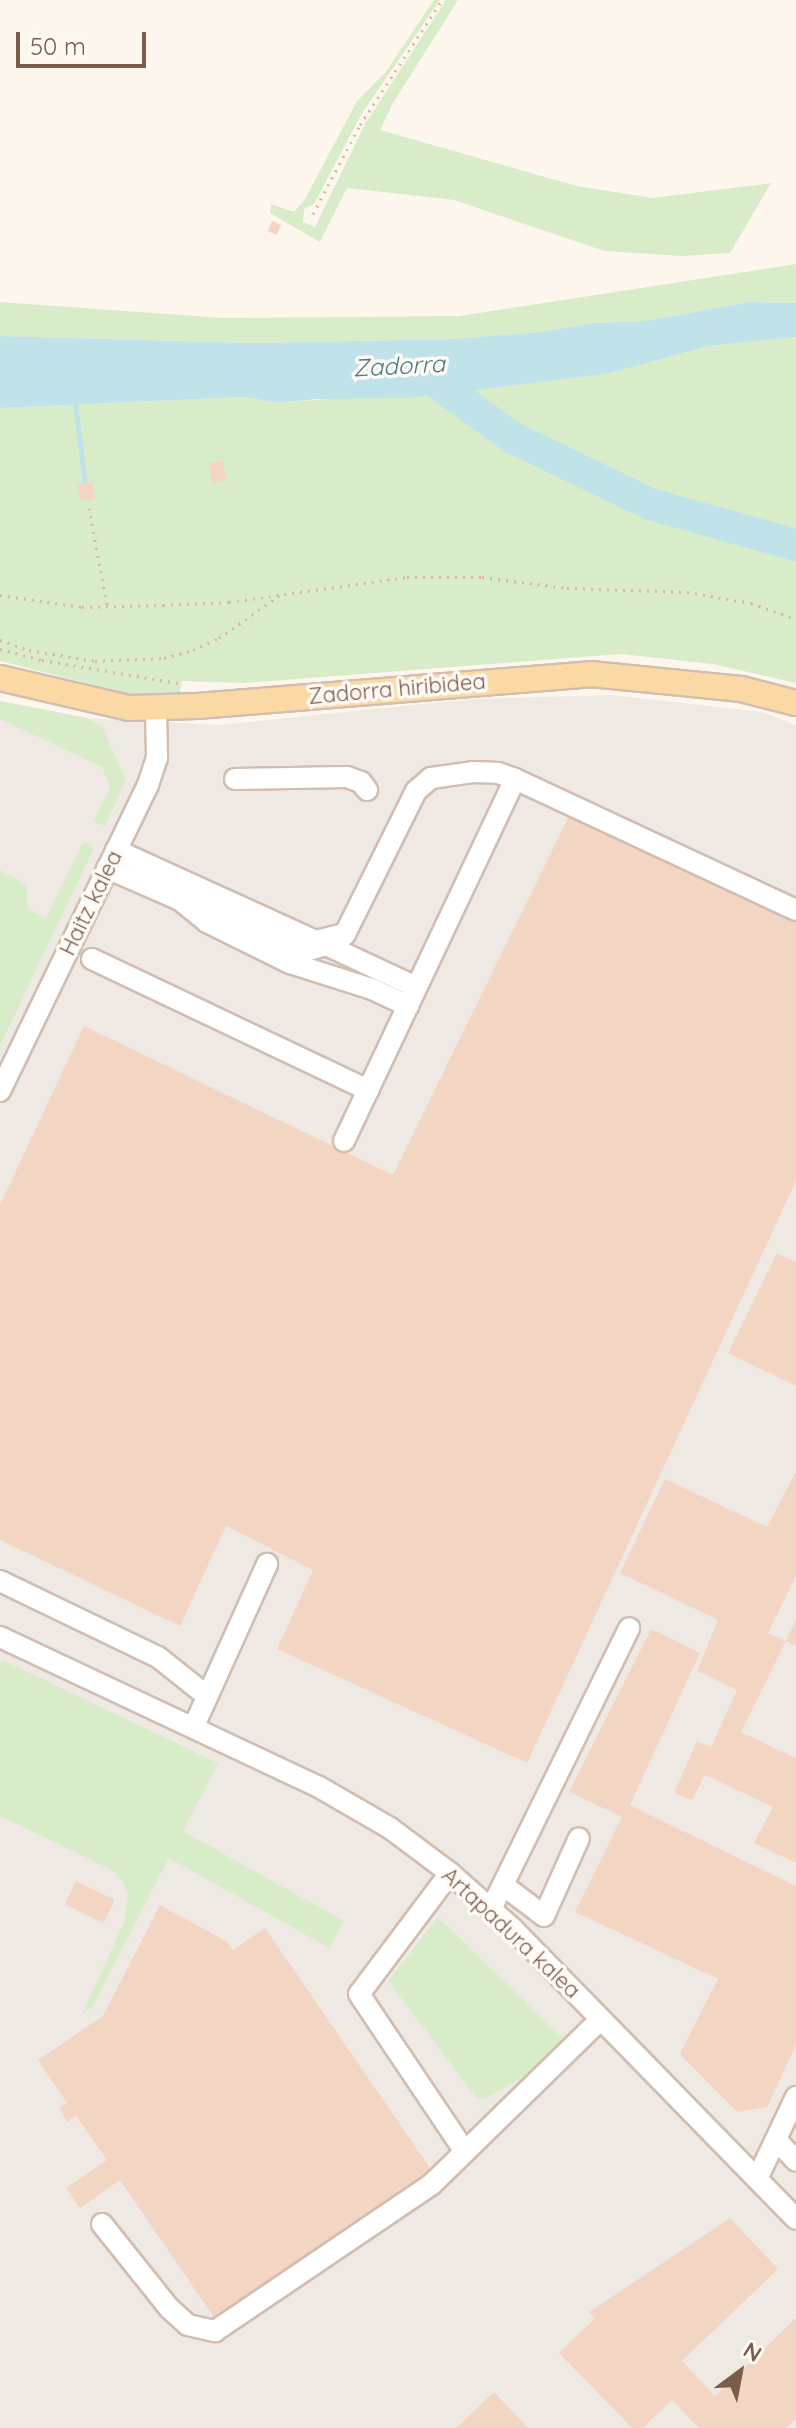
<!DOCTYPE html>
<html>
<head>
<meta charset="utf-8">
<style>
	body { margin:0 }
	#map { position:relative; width:796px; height:2428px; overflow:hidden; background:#fdf6ec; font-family:Quicksand,sans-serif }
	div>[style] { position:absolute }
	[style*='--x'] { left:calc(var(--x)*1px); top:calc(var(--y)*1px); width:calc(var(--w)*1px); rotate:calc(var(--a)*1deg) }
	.industrial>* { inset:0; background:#efe9e4 }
	.green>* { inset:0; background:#d8ecc9 }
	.water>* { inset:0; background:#bfe3e8 }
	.stream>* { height:5px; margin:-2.5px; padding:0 2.5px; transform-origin:2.5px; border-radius:2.5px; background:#bfe3e8 }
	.river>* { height:32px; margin:-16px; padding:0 16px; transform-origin:16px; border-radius:16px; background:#bfe3e8 }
	.building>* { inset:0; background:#f3d5c3; transform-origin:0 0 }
	.path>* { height:3px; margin-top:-1.5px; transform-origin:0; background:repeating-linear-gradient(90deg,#d9b8a5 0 2px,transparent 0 8px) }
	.roads { filter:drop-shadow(2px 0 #d1beb0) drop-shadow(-2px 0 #d1beb0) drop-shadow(0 2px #d1beb0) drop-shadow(0 -2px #d1beb0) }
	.minor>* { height:20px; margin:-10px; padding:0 10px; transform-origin:10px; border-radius:10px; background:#fff }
	.major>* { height:24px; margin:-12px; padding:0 12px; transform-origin:12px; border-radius:12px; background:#fbd9a5 }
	span { translate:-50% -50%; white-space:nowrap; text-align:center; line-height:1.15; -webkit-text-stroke:7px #fffaf3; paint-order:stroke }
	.street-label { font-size:22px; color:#7a5c4d }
	.water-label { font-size:24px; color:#437c86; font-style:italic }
	.north { position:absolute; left:700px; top:2332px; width:80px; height:80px; -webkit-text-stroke:6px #fffaf3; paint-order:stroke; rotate:32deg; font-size:22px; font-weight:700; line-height:32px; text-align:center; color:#7a5c4d }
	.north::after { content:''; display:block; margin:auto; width:28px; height:36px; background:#7a5c4d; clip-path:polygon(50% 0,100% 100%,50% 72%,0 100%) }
	.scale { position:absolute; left:16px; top:32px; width:130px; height:36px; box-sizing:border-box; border:4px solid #7a5c4d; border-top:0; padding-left:10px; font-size:24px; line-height:28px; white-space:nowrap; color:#7a5c4d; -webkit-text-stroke:6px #fffaf3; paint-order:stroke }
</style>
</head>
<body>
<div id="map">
	<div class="industrial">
		<div style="clip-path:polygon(611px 695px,762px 712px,796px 725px,796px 2428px,0 2428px,0 701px,87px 718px,220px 725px,471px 699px)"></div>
	</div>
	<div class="green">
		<div style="clip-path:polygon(434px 0,440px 0,362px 113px,314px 204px,304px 209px,303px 222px,315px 227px,365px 124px,446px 0,458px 0,393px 103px,380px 130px,577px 186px,652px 198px,771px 183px,730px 253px,682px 256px,604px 251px,454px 200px,347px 188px,320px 242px,270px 213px,271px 204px,294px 212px,305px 199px,357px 101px,385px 73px)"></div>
		<div style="clip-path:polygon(796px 264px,796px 303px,749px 302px,645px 321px,592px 323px,539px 332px,453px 339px,252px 343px,0 336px,0 302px,222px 318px,459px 316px)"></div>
		<div style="clip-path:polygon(796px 337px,796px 683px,713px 664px,620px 654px,244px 683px,182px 681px,180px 692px,134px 695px,0 661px,0 408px,244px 397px,280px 403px,531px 381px,611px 373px,709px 346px)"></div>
		<div style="clip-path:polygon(0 701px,87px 718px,102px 727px,126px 780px,105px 826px,93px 822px,110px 787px,102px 767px,0 719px)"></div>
		<div style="clip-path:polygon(84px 841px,94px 848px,0 1046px,0 870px,22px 882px,27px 888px,28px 909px,46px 918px)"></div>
		<div style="clip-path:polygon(3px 1660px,218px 1763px,183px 1831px,344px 1921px,329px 1948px,169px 1858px,93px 2006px,82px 2014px,124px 1923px,128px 1894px,123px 1881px,112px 1870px,0 1816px,0 1664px)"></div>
		<div style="clip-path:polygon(438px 1917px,568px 2043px,532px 2071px,485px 2099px,476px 2097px,388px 1981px)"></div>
	</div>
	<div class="water">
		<div style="clip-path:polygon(749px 302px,796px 303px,796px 337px,709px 346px,611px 373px,409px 398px,317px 399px,280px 403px,244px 397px,0 408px,0 336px,252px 343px,453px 339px,539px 332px,592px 323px,645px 321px)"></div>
	</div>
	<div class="stream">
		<div style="--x:75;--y:402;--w:84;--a:83.1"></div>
	</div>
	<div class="river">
		<div style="--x:415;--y:367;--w:121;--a:35.9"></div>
		<div style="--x:513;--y:438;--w:152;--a:25.7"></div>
		<div style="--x:650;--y:504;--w:152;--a:15.7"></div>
	</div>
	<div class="building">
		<div style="left:272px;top:221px;width:10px;height:11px;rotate:24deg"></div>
		<div style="left:223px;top:461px;width:20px;height:14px;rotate:81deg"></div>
		<div style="left:93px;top:483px;width:16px;height:15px;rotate:83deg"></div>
		<div style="clip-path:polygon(571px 812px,796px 922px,796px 1181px,527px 1763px,277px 1649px,313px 1570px,226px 1526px,180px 1626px,0 1540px,0 1205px,84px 1026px,393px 1175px)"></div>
		<div style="clip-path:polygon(777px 1253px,796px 1262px,796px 1386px,728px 1353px)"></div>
		<div style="clip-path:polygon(796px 1472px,796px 1576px,768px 1633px,786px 1641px,796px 1619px,796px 1646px,786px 1641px,741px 1732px,796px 1758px,796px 1863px,754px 1843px,773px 1807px,705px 1775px,692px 1800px,674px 1793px,697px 1741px,711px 1747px,737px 1690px,697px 1671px,718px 1620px,620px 1573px,665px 1479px,767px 1527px)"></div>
		<div style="clip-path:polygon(651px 1629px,700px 1653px,630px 1805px,796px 1886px,796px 2045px,767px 2107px,737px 2112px,680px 2054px,718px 1979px,575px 1912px,622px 1817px,569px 1792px)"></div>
		<div style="left:76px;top:1881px;width:43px;height:26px;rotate:26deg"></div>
		<div style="clip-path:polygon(160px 1905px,226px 1941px,233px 1950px,265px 1928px,432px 2171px,215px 2319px,120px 2180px,80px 2208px,66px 2188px,107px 2160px,76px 2116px,67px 2122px,59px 2108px,67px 2103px,38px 2060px,103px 2016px)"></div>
		<div style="clip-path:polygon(730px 2218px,778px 2269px,682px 2361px,715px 2396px,796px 2318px,796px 2419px,786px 2428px,699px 2428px,672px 2400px,643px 2428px,632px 2428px,559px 2353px,595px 2318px,589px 2312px)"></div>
		<div style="clip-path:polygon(494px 2392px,528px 2428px,456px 2428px)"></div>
	</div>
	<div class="path">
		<div style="--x:313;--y:214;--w:101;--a:-62.2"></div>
		<div style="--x:360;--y:125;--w:149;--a:-56.7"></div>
		<div style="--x:89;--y:508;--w:99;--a:79.5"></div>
		<div style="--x:0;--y:595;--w:83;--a:8.3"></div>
		<div style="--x:82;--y:607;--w:81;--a:-1.4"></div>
		<div style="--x:163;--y:605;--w:66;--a:-2.6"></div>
		<div style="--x:229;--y:602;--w:180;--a:-8"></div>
		<div style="--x:407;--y:577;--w:75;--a:0"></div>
		<div style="--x:482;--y:577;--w:86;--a:7.4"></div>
		<div style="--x:567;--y:588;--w:120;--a:1.9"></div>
		<div style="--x:687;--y:592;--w:65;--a:9.8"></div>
		<div style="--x:751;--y:603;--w:48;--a:19.6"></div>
		<div style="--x:0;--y:640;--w:31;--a:19"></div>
		<div style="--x:29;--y:650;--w:67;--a:9.5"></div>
		<div style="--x:95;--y:661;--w:69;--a:-2.5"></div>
		<div style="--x:164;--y:658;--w:30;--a:-15"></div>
		<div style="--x:193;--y:650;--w:29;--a:-25"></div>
		<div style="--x:219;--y:638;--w:75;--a:-35.2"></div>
		<div style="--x:0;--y:649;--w:43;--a:14.7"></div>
		<div style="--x:42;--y:660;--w:144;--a:9.6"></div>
	</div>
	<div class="roads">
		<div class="minor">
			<div style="--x:235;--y:779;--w:112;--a:-1"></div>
			<div style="--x:347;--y:777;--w:15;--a:20"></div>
			<div style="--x:361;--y:782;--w:10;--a:53"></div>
			<div style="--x:116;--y:850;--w:220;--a:24.5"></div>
			<div style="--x:316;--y:941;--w:30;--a:-14"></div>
			<div style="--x:345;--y:934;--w:11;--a:135"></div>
			<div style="--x:337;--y:942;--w:29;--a:164"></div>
			<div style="--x:309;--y:950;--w:102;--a:-154.9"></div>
			<div style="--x:217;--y:907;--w:38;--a:-169"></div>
			<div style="--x:107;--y:868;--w:80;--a:23.7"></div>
			<div style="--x:180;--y:900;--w:35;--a:39"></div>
			<div style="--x:207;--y:922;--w:93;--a:26.3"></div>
			<div style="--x:290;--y:963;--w:86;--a:17.6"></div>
			<div style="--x:372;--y:989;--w:40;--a:25"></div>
			<div style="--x:345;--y:934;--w:160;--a:-63.6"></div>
			<div style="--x:416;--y:791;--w:20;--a:-41"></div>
			<div style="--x:431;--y:778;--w:42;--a:-8.1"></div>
			<div style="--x:473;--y:772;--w:25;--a:2"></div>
			<div style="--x:498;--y:773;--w:18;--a:19"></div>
			<div style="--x:515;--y:779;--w:310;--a:25"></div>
			<div style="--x:322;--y:943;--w:104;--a:25.1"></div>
			<div style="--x:92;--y:959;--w:306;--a:25.4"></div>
			<div style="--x:0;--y:1091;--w:340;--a:-64.2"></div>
			<div style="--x:148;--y:785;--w:28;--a:-72"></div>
			<div style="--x:157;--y:758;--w:49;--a:-91.2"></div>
			<div style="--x:344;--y:1141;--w:400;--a:-64.7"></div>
			<div style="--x:0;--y:1581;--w:175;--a:25.7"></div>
			<div style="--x:158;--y:1657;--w:63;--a:38.5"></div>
			<div style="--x:0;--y:1637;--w:353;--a:25.2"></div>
			<div style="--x:319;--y:1787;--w:82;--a:30"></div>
			<div style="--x:390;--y:1828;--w:75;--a:36.9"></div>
			<div style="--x:450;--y:1873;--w:84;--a:41.6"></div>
			<div style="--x:513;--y:1929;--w:405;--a:45.7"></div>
			<div style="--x:194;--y:1726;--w:178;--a:-65.7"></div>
			<div style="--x:450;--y:1873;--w:151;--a:126.9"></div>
			<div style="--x:359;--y:1994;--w:190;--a:56.1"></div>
			<div style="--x:503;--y:1885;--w:51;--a:37.1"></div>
			<div style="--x:544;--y:1916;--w:85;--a:-65.8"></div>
			<div style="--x:491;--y:1909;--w:313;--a:-63.8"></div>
			<div style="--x:776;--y:2140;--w:29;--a:46"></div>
			<div style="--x:757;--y:2179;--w:91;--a:-64.6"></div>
			<div style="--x:102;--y:2224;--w:107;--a:51.4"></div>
			<div style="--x:169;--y:2308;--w:25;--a:42"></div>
			<div style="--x:188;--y:2325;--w:28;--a:13"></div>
			<div style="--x:215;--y:2331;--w:262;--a:-34.1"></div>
			<div style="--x:432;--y:2184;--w:236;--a:-44.3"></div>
		</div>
		<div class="major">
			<div style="--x:0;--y:678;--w:132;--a:13.1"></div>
			<div style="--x:129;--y:708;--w:68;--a:-1.7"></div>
			<div style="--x:197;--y:706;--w:395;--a:-4.6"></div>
			<div style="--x:591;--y:674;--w:151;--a:5.7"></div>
			<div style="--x:741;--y:689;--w:57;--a:14.3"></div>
		</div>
	</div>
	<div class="street-label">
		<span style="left:397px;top:689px;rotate:-5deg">Zadorra hiribidea</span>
		<span style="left:91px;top:903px;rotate:-64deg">Haitz kalea</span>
		<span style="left:511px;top:1933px;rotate:43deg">Artapadura kalea</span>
	</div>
	<div class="water-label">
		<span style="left:399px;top:366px;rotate:-3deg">Zadorra</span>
	</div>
	<div class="north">N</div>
	<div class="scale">50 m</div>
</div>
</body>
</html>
